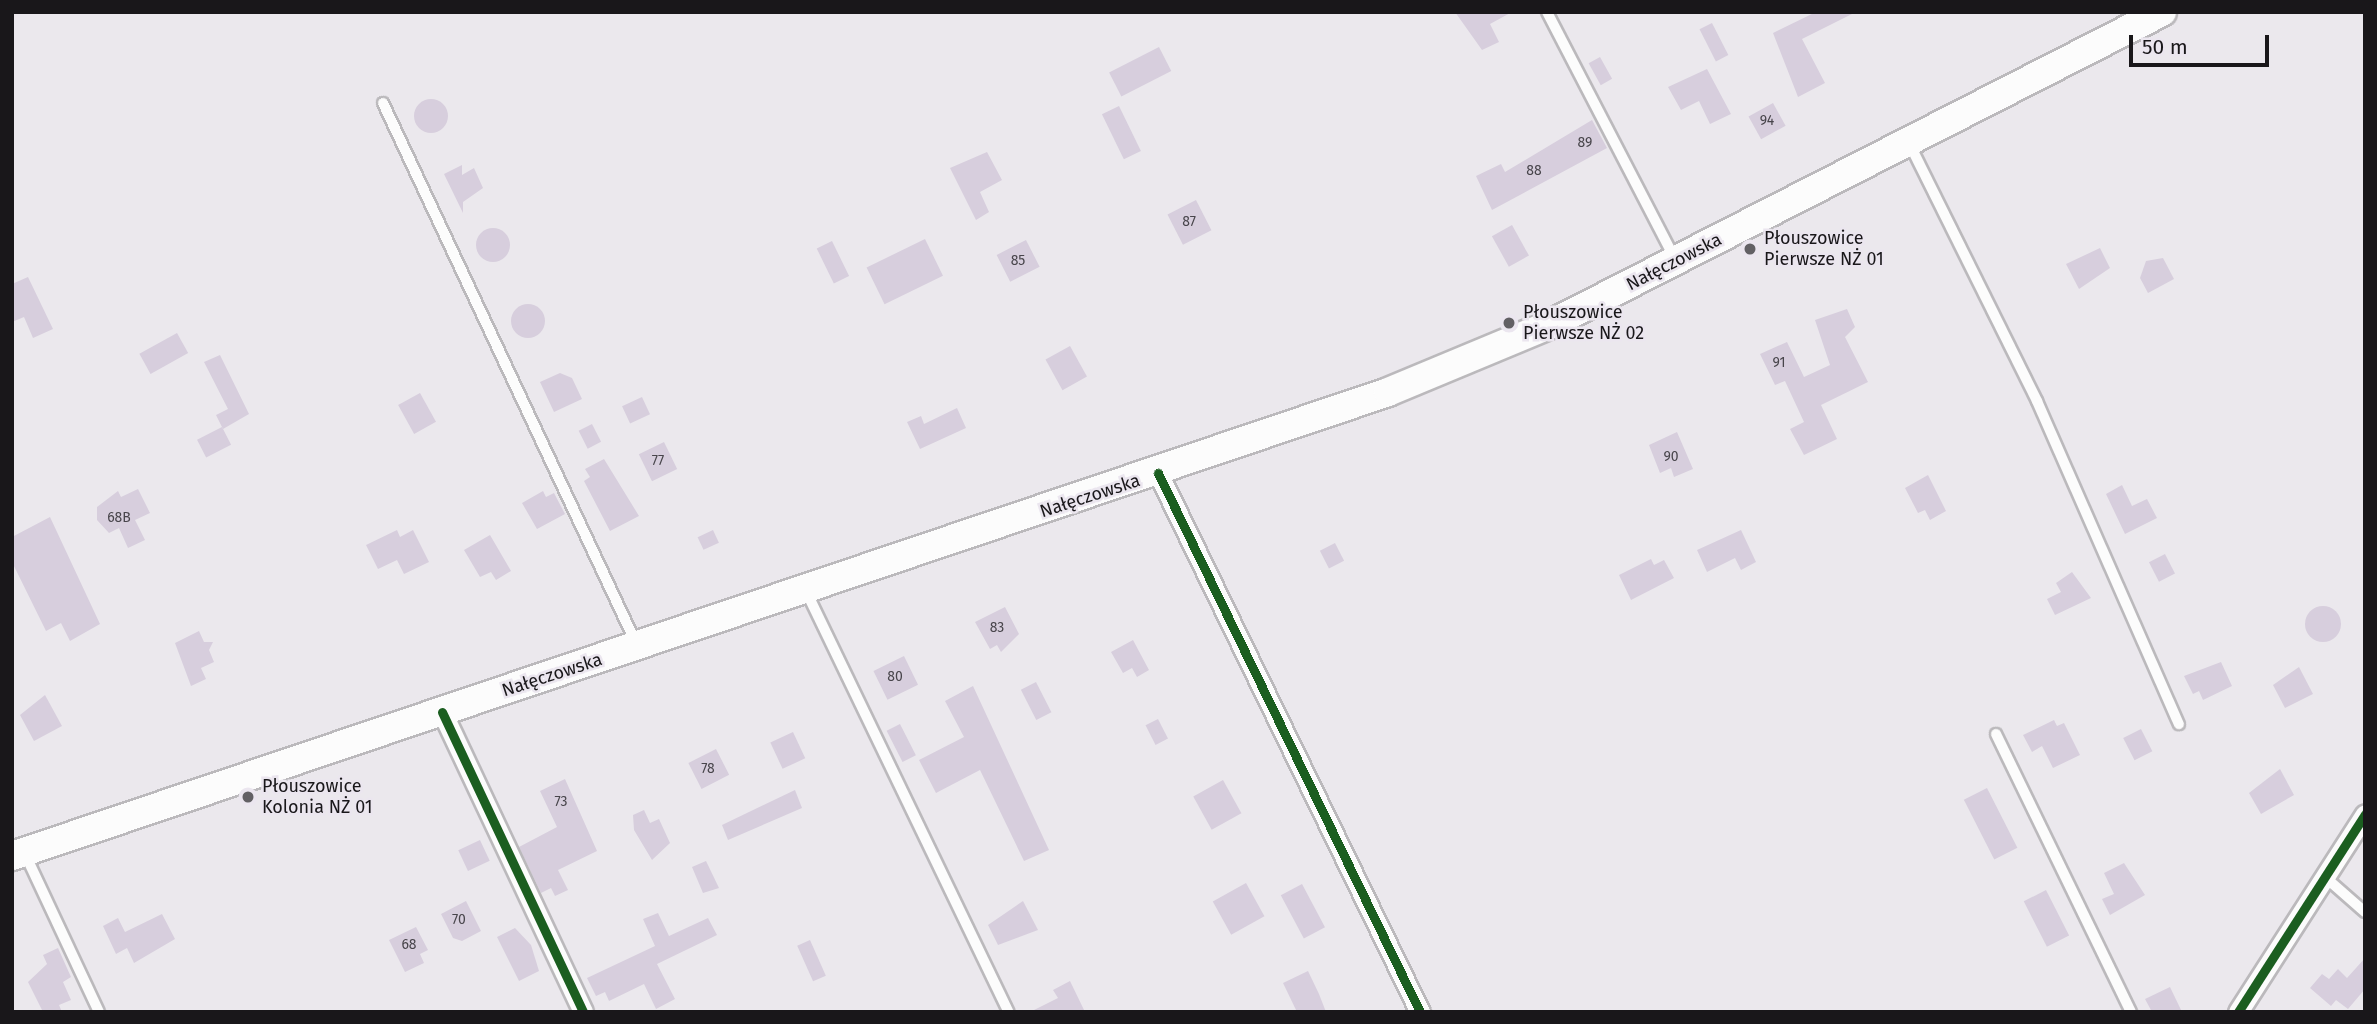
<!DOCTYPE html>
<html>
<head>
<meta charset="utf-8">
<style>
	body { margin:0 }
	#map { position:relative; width:2377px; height:1024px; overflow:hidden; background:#ebe8ed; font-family:"Fira Sans",sans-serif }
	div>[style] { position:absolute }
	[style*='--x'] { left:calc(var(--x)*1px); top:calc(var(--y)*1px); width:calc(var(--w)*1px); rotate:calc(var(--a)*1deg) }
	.building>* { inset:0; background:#d7cedd; transform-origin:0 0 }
	.round { border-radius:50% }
	.roads { filter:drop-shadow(2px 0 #bbb9bc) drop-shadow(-2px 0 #bbb9bc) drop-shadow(0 2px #bbb9bc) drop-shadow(0 -2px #bbb9bc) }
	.service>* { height:10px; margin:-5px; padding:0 5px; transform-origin:5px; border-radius:5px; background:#fcfcfc }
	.minor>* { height:19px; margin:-9.5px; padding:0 9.5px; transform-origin:9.5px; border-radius:9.5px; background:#fcfcfc }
	.secondary>* { height:28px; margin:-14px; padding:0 14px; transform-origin:14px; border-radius:14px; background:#fcfcfc }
	.cycleway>* { height:9px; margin:-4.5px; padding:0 4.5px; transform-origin:4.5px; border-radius:4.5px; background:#1b5e20 }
	.dots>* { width:19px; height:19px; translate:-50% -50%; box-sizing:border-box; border:4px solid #ebe6ef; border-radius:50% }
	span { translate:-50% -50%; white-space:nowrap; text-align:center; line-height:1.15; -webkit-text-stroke:5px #ebe6ef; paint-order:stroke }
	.number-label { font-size:14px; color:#48454b }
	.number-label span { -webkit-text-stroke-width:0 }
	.poi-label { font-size:18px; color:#19171a }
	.left { translate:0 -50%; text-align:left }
	.street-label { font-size:18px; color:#19171a }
	.frame { position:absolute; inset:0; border:14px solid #19171a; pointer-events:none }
	.scale { position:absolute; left:2129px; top:35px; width:140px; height:32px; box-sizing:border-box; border:4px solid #19171a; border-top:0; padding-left:9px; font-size:21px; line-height:24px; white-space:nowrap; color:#19171a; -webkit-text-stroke:5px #ebe6ef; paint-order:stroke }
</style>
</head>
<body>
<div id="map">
	<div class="building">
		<div style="clip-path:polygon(1455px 12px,1512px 12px,1490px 24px,1499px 42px,1482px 50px)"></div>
		<div style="clip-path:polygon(1816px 12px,1856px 12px,1802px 39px,1825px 83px,1798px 97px,1773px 33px)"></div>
		<div style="left:1712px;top:23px;width:36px;height:14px;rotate:63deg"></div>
		<div style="left:1159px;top:47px;width:27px;height:56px;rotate:63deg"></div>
		<div style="left:1600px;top:57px;width:25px;height:13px;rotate:61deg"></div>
		<div style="clip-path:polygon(1707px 69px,1731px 114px,1710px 124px,1699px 101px,1681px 110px,1668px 87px)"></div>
		<div class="round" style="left:414px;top:99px;width:34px;height:34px"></div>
		<div style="left:1773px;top:103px;width:26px;height:28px;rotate:61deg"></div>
		<div style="left:1119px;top:106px;width:50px;height:19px;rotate:64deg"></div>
		<div style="clip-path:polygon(1592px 120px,1607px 148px,1492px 210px,1476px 176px,1501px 164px,1505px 172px)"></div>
		<div style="clip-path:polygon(987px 152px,1002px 180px,980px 192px,989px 212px,976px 220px,950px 168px)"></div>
		<div style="clip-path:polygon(462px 165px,462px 175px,474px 168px,483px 188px,463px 202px,463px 213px,444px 174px)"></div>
		<div style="left:1196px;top:200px;width:34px;height:32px;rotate:63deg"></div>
		<div style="left:1512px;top:225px;width:35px;height:23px;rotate:61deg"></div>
		<div class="round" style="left:476px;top:228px;width:34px;height:34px"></div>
		<div style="left:925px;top:239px;width:41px;height:65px;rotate:64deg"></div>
		<div style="left:1026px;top:240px;width:30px;height:33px;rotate:63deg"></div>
		<div style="left:832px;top:241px;width:39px;height:17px;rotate:64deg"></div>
		<div style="clip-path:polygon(2100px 248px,2110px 268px,2079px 289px,2066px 264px)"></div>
		<div style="clip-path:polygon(2163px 258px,2174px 279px,2148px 293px,2140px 278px,2146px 261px)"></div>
		<div style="clip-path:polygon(28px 277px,53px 329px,33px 338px,24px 317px,12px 322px,12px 284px)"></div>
		<div class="round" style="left:511px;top:304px;width:34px;height:34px"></div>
		<div style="clip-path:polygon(1847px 309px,1855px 327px,1845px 337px,1868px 382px,1821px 405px,1837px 439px,1804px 455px,1790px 429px,1804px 422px,1785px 381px,1775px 385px,1760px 354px,1787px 342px,1804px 377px,1830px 365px,1815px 320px)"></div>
		<div style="left:177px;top:333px;width:23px;height:43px;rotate:61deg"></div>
		<div style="left:1070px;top:346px;width:35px;height:28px;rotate:61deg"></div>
		<div style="clip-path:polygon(220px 355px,249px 414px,223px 429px,216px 415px,228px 409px,204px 362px)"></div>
		<div style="clip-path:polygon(560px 373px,572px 378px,582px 399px,554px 412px,540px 382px)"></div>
		<div style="left:420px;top:393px;width:33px;height:25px;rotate:61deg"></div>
		<div style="left:642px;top:397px;width:19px;height:22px;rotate:65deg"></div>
		<div style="clip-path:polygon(957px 408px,966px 428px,920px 449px,907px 422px,921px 416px,924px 424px)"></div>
		<div style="left:592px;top:424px;width:20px;height:15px;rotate:63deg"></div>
		<div style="left:222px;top:427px;width:20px;height:28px;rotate:63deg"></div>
		<div style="clip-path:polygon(1677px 432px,1693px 469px,1674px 477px,1671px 468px,1660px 473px,1649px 445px)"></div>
		<div style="left:664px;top:442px;width:30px;height:28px;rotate:64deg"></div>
		<div style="clip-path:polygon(604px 459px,639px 516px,610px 531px,584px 481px,590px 477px,585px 469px)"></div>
		<div style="clip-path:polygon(1928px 475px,1946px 511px,1930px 520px,1925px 510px,1918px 513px,1905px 488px)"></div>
		<div style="clip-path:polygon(2122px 485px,2132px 506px,2147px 499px,2157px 518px,2125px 534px,2106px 494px)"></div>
		<div style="clip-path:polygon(138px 489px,150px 513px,135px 520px,145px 540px,128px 548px,119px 528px,109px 533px,97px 520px,97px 507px,118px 491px,121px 497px)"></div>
		<div style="clip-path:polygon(543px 491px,546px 497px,554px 493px,565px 514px,537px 529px,522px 503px)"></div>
		<div style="clip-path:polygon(50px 517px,100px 624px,70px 641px,61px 623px,46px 631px,12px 562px,12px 537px)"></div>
		<div style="clip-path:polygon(397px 530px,400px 537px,413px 530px,429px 562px,404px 574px,397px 560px,378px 569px,366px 545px)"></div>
		<div style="left:713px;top:530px;width:14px;height:17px;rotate:65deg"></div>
		<div style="clip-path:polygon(1741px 530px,1756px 562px,1741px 570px,1735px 558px,1707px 572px,1697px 550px)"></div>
		<div style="clip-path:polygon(490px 535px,511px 571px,496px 580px,491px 572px,480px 577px,464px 550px)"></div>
		<div style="left:1335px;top:543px;width:20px;height:17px;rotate:63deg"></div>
		<div style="left:2165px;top:554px;width:22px;height:18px;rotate:63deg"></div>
		<div style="clip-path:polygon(1651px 559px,1654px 565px,1664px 560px,1674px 578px,1631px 600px,1619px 575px)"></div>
		<div style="clip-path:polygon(2072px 572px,2091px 598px,2055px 615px,2047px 599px,2061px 592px,2056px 583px)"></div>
		<div class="round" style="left:2305px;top:606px;width:36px;height:36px"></div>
		<div style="clip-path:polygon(1005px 607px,1019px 634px,1001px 652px,997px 645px,990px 649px,975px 622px)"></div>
		<div style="clip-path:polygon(199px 631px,204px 642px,213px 642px,209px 650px,214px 662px,201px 668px,206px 679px,191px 686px,175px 643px)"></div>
		<div style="clip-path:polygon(1133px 640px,1149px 670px,1137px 677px,1132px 668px,1123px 673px,1111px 652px)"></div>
		<div style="left:904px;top:656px;width:32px;height:34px;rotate:64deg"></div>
		<div style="clip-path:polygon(2221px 662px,2232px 686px,2203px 700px,2199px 691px,2193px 694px,2184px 676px)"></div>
		<div style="clip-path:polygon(2299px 667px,2313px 694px,2285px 708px,2273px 685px)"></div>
		<div style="left:1036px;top:682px;width:34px;height:17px;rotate:63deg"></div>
		<div style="clip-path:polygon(973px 686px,1049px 850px,1024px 861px,980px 770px,936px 793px,919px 760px,964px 737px,945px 701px)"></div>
		<div style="clip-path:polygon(45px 695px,62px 726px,34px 741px,20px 715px)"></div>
		<div style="left:1158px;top:719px;width:22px;height:14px;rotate:63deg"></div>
		<div style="clip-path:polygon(2054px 720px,2057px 726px,2064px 723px,2080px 755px,2053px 768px,2042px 746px,2032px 752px,2023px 735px)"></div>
		<div style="left:900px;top:724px;width:35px;height:15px;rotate:63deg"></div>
		<div style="left:2141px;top:729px;width:25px;height:20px;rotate:63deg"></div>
		<div style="left:793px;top:732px;width:29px;height:25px;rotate:65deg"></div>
		<div style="left:716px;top:749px;width:29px;height:31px;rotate:63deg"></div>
		<div style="clip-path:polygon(2280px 769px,2294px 795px,2261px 814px,2249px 793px)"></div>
		<div style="clip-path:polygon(565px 779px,597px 851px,558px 870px,568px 890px,555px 896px,551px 888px,541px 893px,519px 847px,557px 827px,540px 791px)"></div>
		<div style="left:1223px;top:780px;width:38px;height:34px;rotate:61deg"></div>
		<div style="left:1987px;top:788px;width:67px;height:26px;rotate:63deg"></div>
		<div style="clip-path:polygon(795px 790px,802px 808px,728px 840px,722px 825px)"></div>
		<div style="clip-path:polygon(644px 810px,650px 823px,659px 819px,670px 843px,652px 860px,634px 830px,633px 815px)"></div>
		<div style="left:480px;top:840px;width:23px;height:24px;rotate:65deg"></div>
		<div style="clip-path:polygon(706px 861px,719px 888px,703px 893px,692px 867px)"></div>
		<div style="clip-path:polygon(2124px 863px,2145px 895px,2110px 915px,2102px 899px,2114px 894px,2104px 873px)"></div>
		<div style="left:1246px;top:883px;width:38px;height:38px;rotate:61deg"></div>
		<div style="left:1302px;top:884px;width:49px;height:24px;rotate:62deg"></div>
		<div style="left:2046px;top:890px;width:51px;height:25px;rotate:63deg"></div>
		<div style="clip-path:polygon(466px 901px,481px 931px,462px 941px,453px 938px,441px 914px)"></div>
		<div style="clip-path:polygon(1023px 901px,1038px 930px,998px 945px,988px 925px)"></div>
		<div style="clip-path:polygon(658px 913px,669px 936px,708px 918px,717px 935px,657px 964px,675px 999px,656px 1009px,644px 984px,609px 1001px,605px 992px,596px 996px,587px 978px,655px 946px,643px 919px)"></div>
		<div style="clip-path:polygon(162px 914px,175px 939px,134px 963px,127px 948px,116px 954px,103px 926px,118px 918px,125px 932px)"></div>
		<div style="clip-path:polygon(416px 927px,428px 950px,420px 954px,424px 963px,405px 972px,389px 940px)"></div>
		<div style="clip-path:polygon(515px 928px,531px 945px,539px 971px,519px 981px,497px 937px)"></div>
		<div style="left:810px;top:940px;width:39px;height:14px;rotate:66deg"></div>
		<div style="clip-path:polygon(58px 948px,71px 977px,63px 982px,71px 1000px,59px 1005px,62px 1012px,43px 1012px,28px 982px,47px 964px,43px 955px)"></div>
		<div style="clip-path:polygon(2365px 958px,2365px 989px,2348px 1009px,2336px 1000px,2331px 1006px,2310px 988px,2322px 974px,2329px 979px,2338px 969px,2347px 978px)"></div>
		<div style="clip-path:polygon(1308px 971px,1319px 994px,1326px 1012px,1297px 1012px,1283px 983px)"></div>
		<div style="clip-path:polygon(1070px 981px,1085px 1012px,1030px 1012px,1058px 998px,1053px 990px)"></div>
		<div style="clip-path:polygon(2170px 987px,2182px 1012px,2152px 1012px,2145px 999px)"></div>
	</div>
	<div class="roads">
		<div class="service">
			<div style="--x:1547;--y:12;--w:276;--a:62.6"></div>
			<div style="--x:383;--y:103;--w:596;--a:64.9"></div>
			<div style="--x:1909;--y:143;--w:288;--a:63.6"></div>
			<div style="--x:2037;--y:401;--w:353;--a:66.3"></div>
			<div style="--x:806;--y:591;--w:467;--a:64.3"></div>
			<div style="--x:1996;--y:734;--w:309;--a:64.1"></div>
			<div style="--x:25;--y:854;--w:174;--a:64.9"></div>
			<div style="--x:2325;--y:877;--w:53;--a:41.2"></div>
		</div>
		<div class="minor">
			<div style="--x:1158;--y:473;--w:599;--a:64.08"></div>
			<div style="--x:442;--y:712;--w:331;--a:64.8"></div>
			<div style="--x:2238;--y:1012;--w:235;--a:-57.3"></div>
		</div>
		<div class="secondary">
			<div style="--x:12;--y:856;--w:1452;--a:-18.63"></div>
			<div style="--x:1388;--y:392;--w:177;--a:-22.6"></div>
			<div style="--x:1551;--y:324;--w:686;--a:-27.05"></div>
		</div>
	</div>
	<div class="cycleway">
		<div style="--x:1158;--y:473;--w:599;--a:64.08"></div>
		<div style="--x:442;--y:712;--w:331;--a:64.8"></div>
		<div style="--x:2238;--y:1012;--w:235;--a:-57.3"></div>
	</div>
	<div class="dots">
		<div style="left:1750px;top:249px;background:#626064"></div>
		<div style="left:1509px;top:323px;background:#626064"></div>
		<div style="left:248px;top:797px;background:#626064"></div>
	</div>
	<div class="number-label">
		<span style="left:1767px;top:121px">94</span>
		<span style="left:1585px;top:143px">89</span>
		<span style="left:1534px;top:171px">88</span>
		<span style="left:1189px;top:222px">87</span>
		<span style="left:1018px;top:261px">85</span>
		<span style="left:1779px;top:363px">91</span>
		<span style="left:1671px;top:457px">90</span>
		<span style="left:658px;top:461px">77</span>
		<span style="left:119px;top:518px">68B</span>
		<span style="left:997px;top:628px">83</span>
		<span style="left:895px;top:677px">80</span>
		<span style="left:708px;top:769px">78</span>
		<span style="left:561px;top:802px">73</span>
		<span style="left:459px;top:920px">70</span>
		<span style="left:409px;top:945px">68</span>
	</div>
	<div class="poi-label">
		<span class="left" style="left:1764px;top:249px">Płouszowice<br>Pierwsze NŻ 01</span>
		<span class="left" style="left:1523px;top:323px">Płouszowice<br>Pierwsze NŻ 02</span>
		<span class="left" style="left:262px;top:797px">Płouszowice<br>Kolonia NŻ 01</span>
	</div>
	<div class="street-label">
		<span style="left:1674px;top:262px;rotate:-27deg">Nałęczowska</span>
		<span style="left:1090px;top:496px;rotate:-18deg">Nałęczowska</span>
		<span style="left:552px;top:675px;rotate:-18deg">Nałęczowska</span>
	</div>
	<div class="frame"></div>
	<div class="scale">50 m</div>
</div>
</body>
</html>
